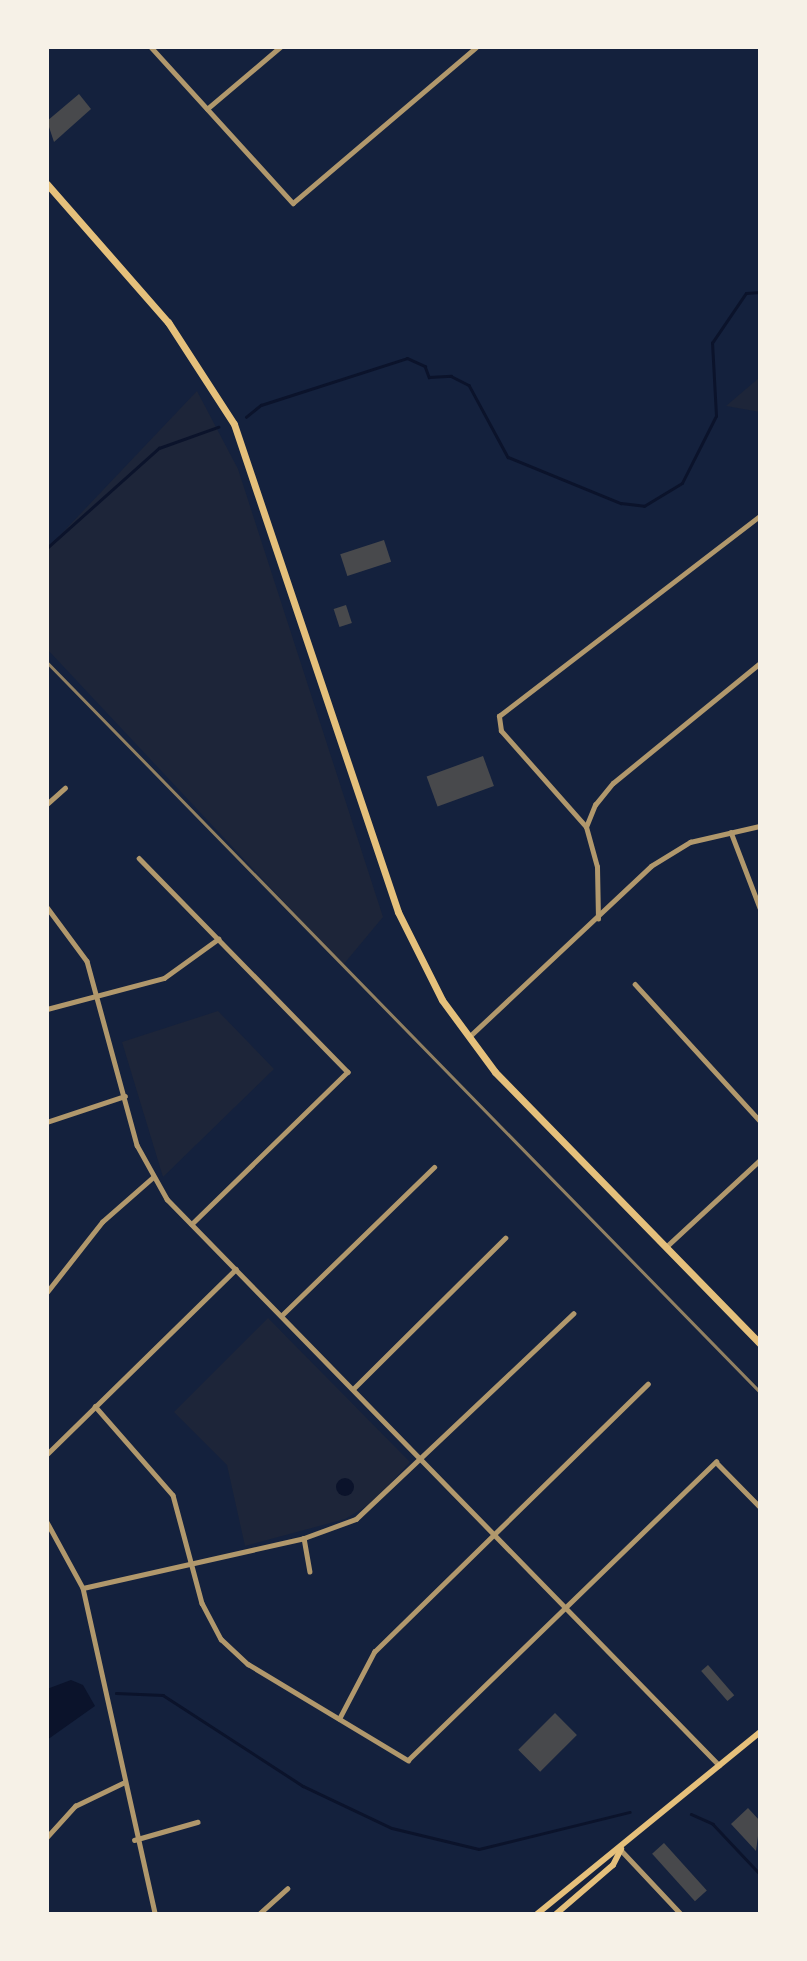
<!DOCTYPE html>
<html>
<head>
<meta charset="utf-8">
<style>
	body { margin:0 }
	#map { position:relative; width:807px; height:1961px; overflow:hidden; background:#14213d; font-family:"PT Serif",serif }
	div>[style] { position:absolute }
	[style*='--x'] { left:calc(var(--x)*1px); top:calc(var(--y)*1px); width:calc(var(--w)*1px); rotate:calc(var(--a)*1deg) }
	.green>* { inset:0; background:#1d2539 }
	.water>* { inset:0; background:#0b132b }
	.round { border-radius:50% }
	.stream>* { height:2.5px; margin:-1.25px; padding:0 1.25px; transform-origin:1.25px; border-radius:1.25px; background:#0b132b }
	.building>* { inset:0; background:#48494c; transform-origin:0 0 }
	.minor>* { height:4.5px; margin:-2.25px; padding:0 2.25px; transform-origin:2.25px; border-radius:2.25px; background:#b1986c }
	.secondary>* { height:6px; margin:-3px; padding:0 3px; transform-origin:3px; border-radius:3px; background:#e5c07b }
	.primary>* { height:7px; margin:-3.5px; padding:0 3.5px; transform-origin:3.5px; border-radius:3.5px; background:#e5c07b }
	.rail>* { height:2.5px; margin:-1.25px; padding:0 1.25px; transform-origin:1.25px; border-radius:1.25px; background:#918062 }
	span { translate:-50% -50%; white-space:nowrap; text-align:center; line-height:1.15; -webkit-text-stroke:5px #f6f1e7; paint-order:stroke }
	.frame { position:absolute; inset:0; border:49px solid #f6f1e7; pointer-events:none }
</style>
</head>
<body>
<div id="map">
	<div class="green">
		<div style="clip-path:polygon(760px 377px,760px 412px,726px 406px)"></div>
		<div style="clip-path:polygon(197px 391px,238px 469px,383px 917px,343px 965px,47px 649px,47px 549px)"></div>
		<div style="clip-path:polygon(218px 1011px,274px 1069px,163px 1177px,122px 1042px)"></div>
		<div style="clip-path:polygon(268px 1318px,410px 1462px,372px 1503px,345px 1519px,245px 1546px,227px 1465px,174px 1412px)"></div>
	</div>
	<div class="water">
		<div class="round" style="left:336px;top:1478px;width:18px;height:18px"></div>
		<div style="clip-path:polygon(71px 1680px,83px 1685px,95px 1706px,47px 1740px,47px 1689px)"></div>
	</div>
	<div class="stream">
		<div style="--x:246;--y:417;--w:19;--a:-39"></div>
		<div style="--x:261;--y:405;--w:153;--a:-17.8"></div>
		<div style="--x:407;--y:358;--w:20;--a:24"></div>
		<div style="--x:425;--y:366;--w:12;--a:70"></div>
		<div style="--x:429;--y:377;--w:22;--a:-3"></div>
		<div style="--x:451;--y:376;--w:20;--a:27"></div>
		<div style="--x:469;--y:385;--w:82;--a:61.6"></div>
		<div style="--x:508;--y:457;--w:122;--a:22.2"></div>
		<div style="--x:621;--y:503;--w:23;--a:7"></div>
		<div style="--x:644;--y:506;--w:44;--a:-31.2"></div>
		<div style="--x:682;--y:483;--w:75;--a:-63.1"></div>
		<div style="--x:716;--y:416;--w:73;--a:-93.1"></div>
		<div style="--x:712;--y:343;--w:60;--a:-55.8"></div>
		<div style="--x:746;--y:293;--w:14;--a:-4"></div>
		<div style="--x:47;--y:548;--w:150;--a:-41.8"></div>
		<div style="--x:159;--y:448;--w:63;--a:-19.6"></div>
		<div style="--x:116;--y:1693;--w:47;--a:2.4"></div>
		<div style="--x:163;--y:1695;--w:167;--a:33"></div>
		<div style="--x:303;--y:1786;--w:98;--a:25.3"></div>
		<div style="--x:392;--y:1828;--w:89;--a:13.6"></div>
		<div style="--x:479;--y:1849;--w:155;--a:-13.8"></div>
		<div style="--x:691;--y:1814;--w:24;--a:24"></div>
		<div style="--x:713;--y:1824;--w:69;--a:46.8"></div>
	</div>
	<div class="building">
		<div style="clip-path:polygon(79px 94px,91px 109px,54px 142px,47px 121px)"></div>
		<div style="left:384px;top:540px;width:23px;height:46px;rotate:72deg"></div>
		<div style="left:346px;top:605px;width:19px;height:13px;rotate:72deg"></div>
		<div style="left:483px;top:756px;width:32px;height:60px;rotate:70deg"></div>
		<div style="left:708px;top:1665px;width:40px;height:9px;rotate:49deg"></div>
		<div style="left:555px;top:1713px;width:31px;height:52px;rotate:45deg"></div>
		<div style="clip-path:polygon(748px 1808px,760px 1821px,756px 1851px,731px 1824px)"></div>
		<div style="left:664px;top:1843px;width:64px;height:16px;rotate:48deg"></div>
	</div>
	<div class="minor">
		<div style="--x:151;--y:47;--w:211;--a:47.7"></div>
		<div style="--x:293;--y:203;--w:240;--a:-40.4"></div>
		<div style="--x:207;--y:109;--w:96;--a:-40.3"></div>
		<div style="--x:47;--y:804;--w:24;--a:-42"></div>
		<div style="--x:586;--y:827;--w:128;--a:-131.5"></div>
		<div style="--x:501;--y:731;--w:15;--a:-98"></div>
		<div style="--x:499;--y:716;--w:329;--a:-37.5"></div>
		<div style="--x:731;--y:832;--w:81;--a:69.1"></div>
		<div style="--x:139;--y:858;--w:299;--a:45.7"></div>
		<div style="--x:348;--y:1072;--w:218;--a:135.7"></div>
		<div style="--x:47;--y:907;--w:67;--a:53.5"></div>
		<div style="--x:87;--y:961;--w:191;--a:74.8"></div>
		<div style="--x:137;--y:1145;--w:62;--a:60.9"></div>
		<div style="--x:167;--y:1199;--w:791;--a:45.72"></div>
		<div style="--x:598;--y:919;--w:52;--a:-91.1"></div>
		<div style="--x:597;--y:867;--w:41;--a:-105.4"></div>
		<div style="--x:586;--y:827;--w:24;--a:-68"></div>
		<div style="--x:595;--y:805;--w:28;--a:-51"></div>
		<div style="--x:613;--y:783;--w:190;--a:-39.2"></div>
		<div style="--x:635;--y:984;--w:185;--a:47.6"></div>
		<div style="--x:47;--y:1009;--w:121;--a:-14.8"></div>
		<div style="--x:164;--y:978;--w:67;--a:-35.8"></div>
		<div style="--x:470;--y:1036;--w:248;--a:-43.2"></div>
		<div style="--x:651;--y:866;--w:46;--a:-31.6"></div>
		<div style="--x:690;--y:842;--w:72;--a:-12.9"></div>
		<div style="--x:47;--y:1122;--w:82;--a:-18.4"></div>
		<div style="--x:666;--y:1247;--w:128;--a:-42.8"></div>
		<div style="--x:47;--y:1292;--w:89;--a:-51.8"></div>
		<div style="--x:102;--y:1222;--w:67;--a:-41.3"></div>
		<div style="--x:282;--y:1315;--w:212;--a:-44.2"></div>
		<div style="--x:354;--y:1388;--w:213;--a:-44.8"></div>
		<div style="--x:95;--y:1406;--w:118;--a:48.8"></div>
		<div style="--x:173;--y:1495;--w:112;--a:75"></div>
		<div style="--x:202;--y:1603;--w:41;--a:62.2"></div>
		<div style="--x:221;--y:1639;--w:37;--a:43"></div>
		<div style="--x:248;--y:1664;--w:187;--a:31"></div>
		<div style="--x:408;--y:1760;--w:429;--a:-44.1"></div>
		<div style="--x:716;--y:1462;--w:63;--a:45.6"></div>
		<div style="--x:47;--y:1454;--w:264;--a:-44.4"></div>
		<div style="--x:47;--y:1522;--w:75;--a:61.4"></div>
		<div style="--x:83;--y:1588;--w:334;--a:77.5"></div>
		<div style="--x:304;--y:1538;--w:34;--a:80"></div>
		<div style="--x:83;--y:1588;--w:227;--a:-12.7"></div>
		<div style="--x:304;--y:1538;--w:55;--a:-20.1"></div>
		<div style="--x:356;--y:1519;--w:299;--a:-43.4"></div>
		<div style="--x:339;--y:1719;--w:76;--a:-62.4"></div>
		<div style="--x:374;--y:1652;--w:383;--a:-44.4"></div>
		<div style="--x:47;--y:1837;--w:42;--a:-47.9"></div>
		<div style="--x:75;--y:1806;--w:53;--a:-25.6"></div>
		<div style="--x:134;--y:1840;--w:66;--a:-15.9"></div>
		<div style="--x:621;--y:1850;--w:88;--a:46.8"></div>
		<div style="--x:259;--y:1914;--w:38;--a:-42"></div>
	</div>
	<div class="secondary">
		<div style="--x:537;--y:1914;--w:288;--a:-39.2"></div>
		<div style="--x:556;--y:1914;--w:75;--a:-40.7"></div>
		<div style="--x:613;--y:1865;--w:18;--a:-63"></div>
	</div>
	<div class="primary">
		<div style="--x:47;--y:184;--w:184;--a:48.8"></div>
		<div style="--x:168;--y:322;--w:121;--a:57.1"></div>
		<div style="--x:234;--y:424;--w:515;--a:71.42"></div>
		<div style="--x:398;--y:912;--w:98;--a:63.4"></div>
		<div style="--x:442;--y:1000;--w:89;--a:53.6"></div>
		<div style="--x:495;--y:1072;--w:380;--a:45.7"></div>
	</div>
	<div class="rail">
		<div style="--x:47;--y:662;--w:1020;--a:45.67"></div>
	</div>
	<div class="frame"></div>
</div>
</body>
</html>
